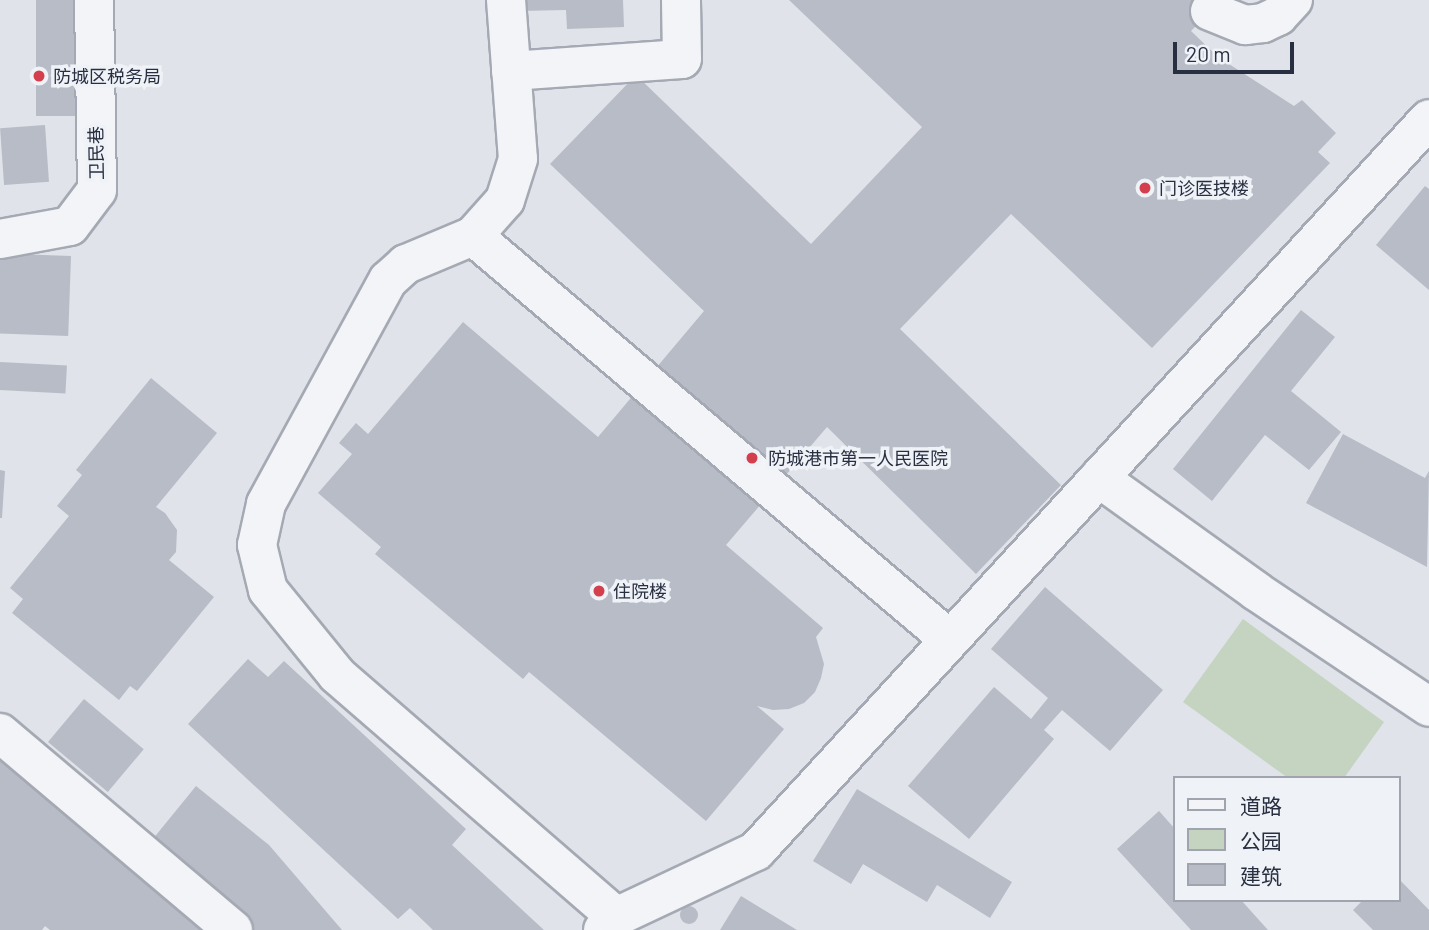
<!DOCTYPE html>
<html>
<head>
<meta charset="utf-8">
<style>
	body { margin:0 }
	#map { position:relative; width:1429px; height:930px; overflow:hidden; background:#e0e3e9; font-family:Barlow,"Noto Sans SC",sans-serif }
	div>[style] { position:absolute }
	[style*='--x'] { left:calc(var(--x)*1px); top:calc(var(--y)*1px); width:calc(var(--w)*1px); rotate:calc(var(--a)*1deg) }
	.green>* { inset:0; background:#c4d4c0 }
	.building>* { inset:0; background:#b7bcc6; transform-origin:0 0 }
	.round { border-radius:50% }
	.roads { filter:drop-shadow(2px 0 #a5a9b3) drop-shadow(-2px 0 #a5a9b3) drop-shadow(0 2px #a5a9b3) drop-shadow(0 -2px #a5a9b3) }
	.minor>* { height:38px; margin:-19px; padding:0 19px; transform-origin:19px; border-radius:19px; background:#f2f4f7 }
	.dots>* { width:19px; height:19px; translate:-50% -50%; box-sizing:border-box; border:4px solid #eff2f7; border-radius:50% }
	span { translate:-50% -50%; white-space:nowrap; text-align:center; line-height:1.15; -webkit-text-stroke:7px #eff2f7; paint-order:stroke }
	.poi-label { font-size:18px; color:#282f41 }
	.left { translate:0 -50%; text-align:left }
	.street-label { font-size:18px; color:#282f41 }
	.legend { position:absolute; left:1173px; top:776px; width:228px; height:126px; box-sizing:border-box; background:#eff2f7; border:2px solid #9fa4ae; margin:0; padding:9px 12px; list-style:none; font-size:21px; color:#282f41 }
	.legend li { display:flex; align-items:center; gap:14px; height:35px }
	.legend b { width:35px; border:2px solid #9fa4ae }
	.scale { position:absolute; left:1173px; top:42px; width:121px; height:32px; box-sizing:border-box; border:4px solid #282f41; border-top:0; padding-left:9px; font-size:21px; line-height:24px; white-space:nowrap; color:#282f41; -webkit-text-stroke:5px #eff2f7; paint-order:stroke }
</style>
</head>
<body>
<div id="map">
	<div class="green">
		<div style="clip-path:polygon(1243px 619px,1384px 722px,1344px 778px,1288px 778px,1183px 702px)"></div>
	</div>
	<div class="building">
		<div style="left:36px;top:0;width:42px;height:116px"></div>
		<div style="clip-path:polygon(520px 0,623px 0,624px 27px,567px 29px,566px 10px,520px 11px)"></div>
		<div style="clip-path:polygon(789px 0,1221px 0,1191px 31px,1218px 57px,1294px 106px,1302px 100px,1336px 133px,1318px 152px,1330px 163px,1152px 348px,1011px 214px,900px 329px,1061px 485px,976px 574px,827px 427px,726px 545px,823px 628px,816px 637px,824px 664px,821px 678px,815px 692px,804px 703px,789px 709px,773px 710px,757px 706px,784px 729px,706px 821px,529px 672px,523px 679px,375px 554px,381px 547px,318px 493px,352px 454px,339px 443px,356px 423px,368px 434px,463px 322px,598px 437px,704px 311px,550px 164px,636px 75px,811px 244px,922px 127px)"></div>
		<div style="left:45px;top:125px;width:57px;height:45px;rotate:86deg"></div>
		<div style="clip-path:polygon(1425px 186px,1429px 189px,1429px 290px,1376px 245px)"></div>
		<div style="left:71px;top:256px;width:80px;height:71px;rotate:92deg"></div>
		<div style="clip-path:polygon(1301px 310px,1335px 337px,1291px 391px,1341px 432px,1309px 470px,1265px 435px,1212px 501px,1173px 469px)"></div>
		<div style="left:0;top:362px;width:67px;height:28px;rotate:3deg"></div>
		<div style="clip-path:polygon(151px 378px,217px 433px,156px 507px,165px 513px,177px 530px,176px 552px,169px 560px,214px 597px,137px 691px,130px 686px,119px 700px,12px 613px,23px 599px,10px 588px,69px 516px,57px 506px,82px 475px,76px 470px)"></div>
		<div style="clip-path:polygon(1343px 434px,1425px 478px,1429px 471px,1427px 567px,1306px 503px)"></div>
		<div style="clip-path:polygon(0 470px,5px 471px,2px 518px,0 518px)"></div>
		<div style="clip-path:polygon(1045px 587px,1163px 690px,1110px 751px,1062px 710px,1044px 730px,1054px 739px,969px 839px,908px 786px,994px 687px,1031px 719px,1048px 698px,991px 649px)"></div>
		<div style="clip-path:polygon(248px 659px,268px 677px,284px 661px,466px 829px,452px 845px,544px 930px,433px 930px,410px 908px,398px 919px,188px 724px)"></div>
		<div style="left:84px;top:699px;width:78px;height:56px;rotate:40deg"></div>
		<div style="clip-path:polygon(0 750px,216px 930px,50px 930px,45px 926px,42px 930px,0 930px)"></div>
		<div style="clip-path:polygon(196px 786px,269px 845px,342px 930px,252px 930px,148px 845px)"></div>
		<div style="clip-path:polygon(857px 789px,1012px 882px,990px 918px,937px 885px,927px 902px,863px 864px,851px 884px,813px 861px)"></div>
		<div style="clip-path:polygon(1159px 811px,1175px 829px,1175px 900px,1241px 900px,1268px 930px,1191px 930px,1117px 849px)"></div>
		<div style="clip-path:polygon(1399px 879px,1429px 910px,1429px 930px,1373px 930px,1353px 910px,1363px 900px,1399px 900px)"></div>
		<div style="clip-path:polygon(741px 896px,797px 930px,720px 930px)"></div>
		<div class="round" style="left:680px;top:906px;width:18px;height:18px"></div>
	</div>
	<div class="roads">
		<div class="minor">
			<div style="--x:506;--y:0;--w:159;--a:85.7"></div>
			<div style="--x:518;--y:159;--w:43;--a:107.6"></div>
			<div style="--x:505;--y:200;--w:48;--a:131.6"></div>
			<div style="--x:473;--y:236;--w:73;--a:157.3"></div>
			<div style="--x:406;--y:264;--w:24;--a:138"></div>
			<div style="--x:388;--y:280;--w:255;--a:118.6"></div>
			<div style="--x:266;--y:504;--w:42;--a:102.4"></div>
			<div style="--x:257;--y:545;--w:46;--a:76.3"></div>
			<div style="--x:268;--y:590;--w:109;--a:50.9"></div>
			<div style="--x:337;--y:675;--w:369;--a:40.9"></div>
			<div style="--x:1210;--y:11;--w:38;--a:22"></div>
			<div style="--x:1245;--y:25;--w:18;--a:-6"></div>
			<div style="--x:1263;--y:23;--w:17;--a:-25"></div>
			<div style="--x:1278;--y:16;--w:22;--a:-47"></div>
			<div style="--x:511;--y:71;--w:171;--a:-4"></div>
			<div style="--x:682;--y:59;--w:59;--a:-91"></div>
			<div style="--x:473;--y:236;--w:625;--a:40.26"></div>
			<div style="--x:0;--y:239;--w:71;--a:-10.5"></div>
			<div style="--x:70;--y:226;--w:45;--a:-53.1"></div>
			<div style="--x:97;--y:190;--w:190;--a:-90.9"></div>
			<div style="--x:1099;--y:478;--w:193;--a:35.7"></div>
			<div style="--x:1256;--y:591;--w:208;--a:33.8"></div>
			<div style="--x:0;--y:733;--w:305;--a:40.2"></div>
			<div style="--x:603;--y:930;--w:18;--a:-45"></div>
			<div style="--x:616;--y:917;--w:155;--a:-25.2"></div>
			<div style="--x:756;--y:851;--w:994;--a:-47.4"></div>
		</div>
	</div>
	<div class="dots">
		<div style="left:39px;top:76px;background:#d43f4d"></div>
		<div style="left:1145px;top:188px;background:#d43f4d"></div>
		<div style="left:752px;top:458px;background:#d43f4d"></div>
		<div style="left:599px;top:591px;background:#d43f4d"></div>
	</div>
	<div class="poi-label">
		<span class="left" style="left:53px;top:76px">防城区税务局</span>
		<span class="left" style="left:1159px;top:188px">门诊医技楼</span>
		<span class="left" style="left:768px;top:458px">防城港市第一人民医院</span>
		<span class="left" style="left:613px;top:591px">住院楼</span>
	</div>
	<div class="street-label">
		<span style="left:96px;top:153px;rotate:-91deg">卫民巷</span>
	</div>
	<ul class="legend">
	<li><b style="height:9px;background:#f2f4f7"></b>道路</li>
	<li><b style="height:19px;background:#c4d4c0"></b>公园</li>
	<li><b style="height:19px;background:#b7bcc6"></b>建筑</li>
	</ul>
	<div class="scale">20 m</div>
</div>
</body>
</html>
